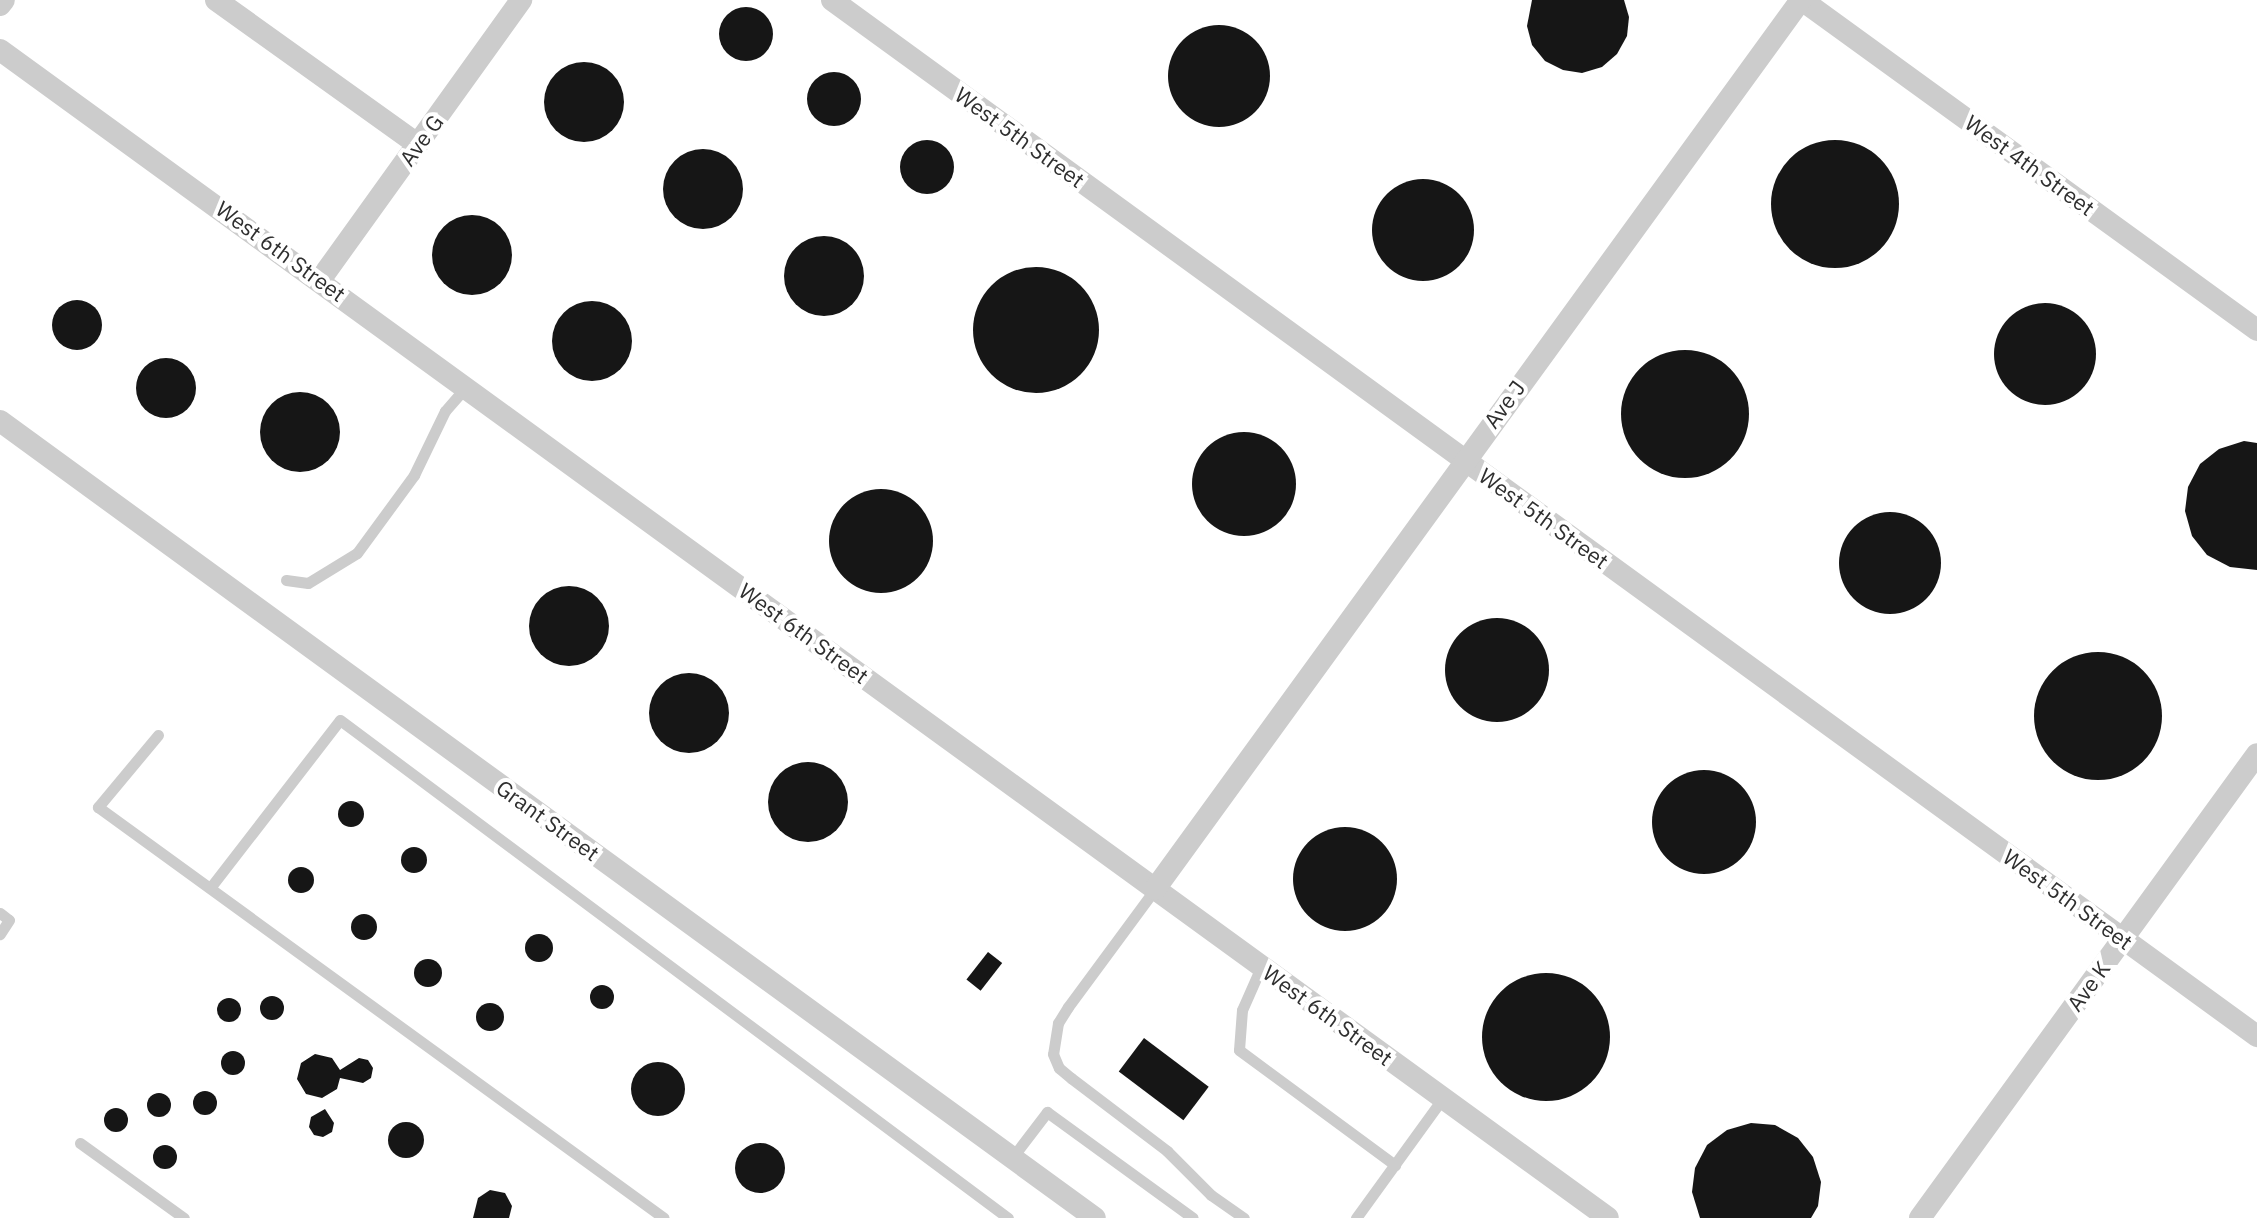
<!DOCTYPE html>
<html>
<head>
<meta charset="utf-8">
<style>
	body { margin:0 }
	#map { position:relative; width:2257px; height:1218px; overflow:hidden; background:#fff; font-family:"IBM Plex Sans",sans-serif }
	div>[style] { position:absolute }
	[style*='--x'] { left:calc(var(--x)*1px); top:calc(var(--y)*1px); width:calc(var(--w)*1px); rotate:calc(var(--a)*1deg) }
	.building>* { inset:0; background:#161616; transform-origin:0 0 }
	.round { border-radius:50% }
	.lane>* { height:11px; margin:-5.5px; padding:0 5.5px; transform-origin:5.5px; border-radius:5.5px; background:#ccc }
	.street>* { height:22px; margin:-11px; padding:0 11px; transform-origin:11px; border-radius:11px; background:#ccc }
	span { translate:-50% -50%; white-space:nowrap; text-align:center; line-height:1.15; -webkit-text-stroke:8px #fff; paint-order:stroke }
	.street-label { font-size:22px; color:#2f2f2f }
</style>
</head>
<body>
<div id="map">
	<div class="building">
		<div style="clip-path:polygon(1532px 0,1624px 0,1629px 17px,1627px 36px,1617px 54px,1602px 67px,1582px 73px,1563px 70px,1545px 61px,1532px 45px,1527px 26px)"></div>
		<div class="round" style="left:719px;top:7px;width:54px;height:54px"></div>
		<div class="round" style="left:1168px;top:25px;width:102px;height:102px"></div>
		<div class="round" style="left:544px;top:62px;width:80px;height:80px"></div>
		<div class="round" style="left:807px;top:72px;width:54px;height:54px"></div>
		<div class="round" style="left:900px;top:140px;width:54px;height:54px"></div>
		<div class="round" style="left:1771px;top:140px;width:128px;height:128px"></div>
		<div class="round" style="left:663px;top:149px;width:80px;height:80px"></div>
		<div class="round" style="left:1372px;top:179px;width:102px;height:102px"></div>
		<div class="round" style="left:432px;top:215px;width:80px;height:80px"></div>
		<div class="round" style="left:784px;top:236px;width:80px;height:80px"></div>
		<div class="round" style="left:973px;top:267px;width:126px;height:126px"></div>
		<div class="round" style="left:52px;top:300px;width:50px;height:50px"></div>
		<div class="round" style="left:552px;top:301px;width:80px;height:80px"></div>
		<div class="round" style="left:1994px;top:303px;width:102px;height:102px"></div>
		<div class="round" style="left:1621px;top:350px;width:128px;height:128px"></div>
		<div class="round" style="left:136px;top:358px;width:60px;height:60px"></div>
		<div class="round" style="left:260px;top:392px;width:80px;height:80px"></div>
		<div class="round" style="left:1192px;top:432px;width:104px;height:104px"></div>
		<div style="clip-path:polygon(2244px 441px,2257px 443px,2257px 570px,2230px 567px,2207px 555px,2192px 536px,2185px 511px,2188px 487px,2200px 464px,2219px 449px)"></div>
		<div class="round" style="left:829px;top:489px;width:104px;height:104px"></div>
		<div class="round" style="left:1839px;top:512px;width:102px;height:102px"></div>
		<div class="round" style="left:529px;top:586px;width:80px;height:80px"></div>
		<div class="round" style="left:1445px;top:618px;width:104px;height:104px"></div>
		<div class="round" style="left:2034px;top:652px;width:128px;height:128px"></div>
		<div class="round" style="left:649px;top:673px;width:80px;height:80px"></div>
		<div class="round" style="left:768px;top:762px;width:80px;height:80px"></div>
		<div class="round" style="left:1652px;top:770px;width:104px;height:104px"></div>
		<div class="round" style="left:338px;top:801px;width:26px;height:26px"></div>
		<div class="round" style="left:1293px;top:827px;width:104px;height:104px"></div>
		<div class="round" style="left:401px;top:847px;width:26px;height:26px"></div>
		<div class="round" style="left:288px;top:867px;width:26px;height:26px"></div>
		<div class="round" style="left:351px;top:914px;width:26px;height:26px"></div>
		<div class="round" style="left:525px;top:934px;width:28px;height:28px"></div>
		<div style="left:988px;top:952px;width:18px;height:35px;rotate:38deg"></div>
		<div class="round" style="left:414px;top:959px;width:28px;height:28px"></div>
		<div class="round" style="left:1482px;top:973px;width:128px;height:128px"></div>
		<div class="round" style="left:590px;top:985px;width:24px;height:24px"></div>
		<div class="round" style="left:260px;top:996px;width:24px;height:24px"></div>
		<div class="round" style="left:217px;top:998px;width:24px;height:24px"></div>
		<div class="round" style="left:476px;top:1003px;width:28px;height:28px"></div>
		<div style="left:1144px;top:1038px;width:81px;height:42px;rotate:37deg"></div>
		<div class="round" style="left:221px;top:1051px;width:24px;height:24px"></div>
		<div style="clip-path:polygon(315px 1054px,332px 1058px,340px 1070px,359px 1058px,368px 1060px,373px 1068px,371px 1078px,363px 1083px,340px 1078px,337px 1089px,322px 1098px,306px 1094px,297px 1079px,301px 1063px)"></div>
		<div class="round" style="left:631px;top:1062px;width:54px;height:54px"></div>
		<div class="round" style="left:193px;top:1091px;width:24px;height:24px"></div>
		<div class="round" style="left:147px;top:1093px;width:24px;height:24px"></div>
		<div class="round" style="left:104px;top:1108px;width:24px;height:24px"></div>
		<div style="clip-path:polygon(325px 1109px,334px 1123px,332px 1132px,323px 1137px,314px 1135px,309px 1127px,311px 1117px)"></div>
		<div class="round" style="left:388px;top:1122px;width:36px;height:36px"></div>
		<div style="clip-path:polygon(1751px 1123px,1775px 1125px,1798px 1138px,1813px 1157px,1821px 1182px,1818px 1206px,1811px 1218px,1700px 1218px,1692px 1192px,1695px 1168px,1707px 1145px,1727px 1130px)"></div>
		<div class="round" style="left:735px;top:1143px;width:50px;height:50px"></div>
		<div class="round" style="left:153px;top:1145px;width:24px;height:24px"></div>
		<div style="clip-path:polygon(490px 1190px,505px 1193px,512px 1206px,509px 1218px,473px 1218px,478px 1198px)"></div>
	</div>
	<div class="lane">
		<div style="--x:286;--y:580;--w:22;--a:8"></div>
		<div style="--x:308;--y:583;--w:57;--a:-31.5"></div>
		<div style="--x:357;--y:553;--w:97;--a:-53.8"></div>
		<div style="--x:414;--y:475;--w:71;--a:-64.2"></div>
		<div style="--x:445;--y:411;--w:32;--a:-49"></div>
		<div style="--x:158;--y:735;--w:94;--a:129.8"></div>
		<div style="--x:98;--y:807;--w:699;--a:35.99"></div>
		<div style="--x:210;--y:888;--w:212;--a:-52.3"></div>
		<div style="--x:340;--y:720;--w:833;--a:36.7"></div>
		<div style="--x:1155;--y:889;--w:147;--a:126.4"></div>
		<div style="--x:1068;--y:1007;--w:19;--a:122"></div>
		<div style="--x:1058;--y:1023;--w:31;--a:99"></div>
		<div style="--x:1053;--y:1054;--w:15;--a:67"></div>
		<div style="--x:1059;--y:1068;--w:16;--a:40"></div>
		<div style="--x:1071;--y:1078;--w:121;--a:37.2"></div>
		<div style="--x:1167;--y:1151;--w:62;--a:45"></div>
		<div style="--x:1211;--y:1195;--w:40;--a:34.9"></div>
		<div style="--x:0;--y:913;--w:11;--a:38"></div>
		<div style="--x:9;--y:920;--w:17;--a:123"></div>
		<div style="--x:1261;--y:967;--w:47;--a:113.8"></div>
		<div style="--x:1242;--y:1010;--w:40;--a:94.3"></div>
		<div style="--x:1239;--y:1050;--w:194;--a:36.4"></div>
		<div style="--x:80;--y:1143;--w:128;--a:35.8"></div>
		<div style="--x:1012;--y:1158;--w:58;--a:-52.7"></div>
		<div style="--x:1047;--y:1112;--w:180;--a:36"></div>
		<div style="--x:1356;--y:1218;--w:148;--a:-54.1"></div>
	</div>
	<div class="street">
		<div style="--x:216;--y:0;--w:247;--a:35.6"></div>
		<div style="--x:832;--y:0;--w:1762;--a:36.02"></div>
		<div style="--x:1802;--y:0;--w:562;--a:35.95"></div>
		<div style="--x:0;--y:5;--w:6;--a:-51"></div>
		<div style="--x:0;--y:50;--w:1987;--a:35.99"></div>
		<div style="--x:320;--y:280;--w:345;--a:-54.3"></div>
		<div style="--x:0;--y:421;--w:1354;--a:36.05"></div>
		<div style="--x:1155;--y:889;--w:1099;--a:-54"></div>
		<div style="--x:1920;--y:1218;--w:573;--a:-54.01"></div>
	</div>
	<div class="street-label">
		<span style="left:1020px;top:137px;rotate:36deg">West 5th Street</span>
		<span style="left:421px;top:140px;rotate:-54deg">Ave G</span>
		<span style="left:2030px;top:165px;rotate:36deg">West 4th Street</span>
		<span style="left:281px;top:251px;rotate:36deg">West 6th Street</span>
		<span style="left:1504px;top:404px;rotate:-54deg">Ave J</span>
		<span style="left:1544px;top:518px;rotate:36deg">West 5th Street</span>
		<span style="left:804px;top:633px;rotate:36deg">West 6th Street</span>
		<span style="left:548px;top:820px;rotate:36deg">Grant Street</span>
		<span style="left:2068px;top:899px;rotate:36deg">West 5th Street</span>
		<span style="left:2088px;top:986px;rotate:-54deg">Ave K</span>
		<span style="left:1328px;top:1015px;rotate:36deg">West 6th Street</span>
	</div>
</div>
</body>
</html>
